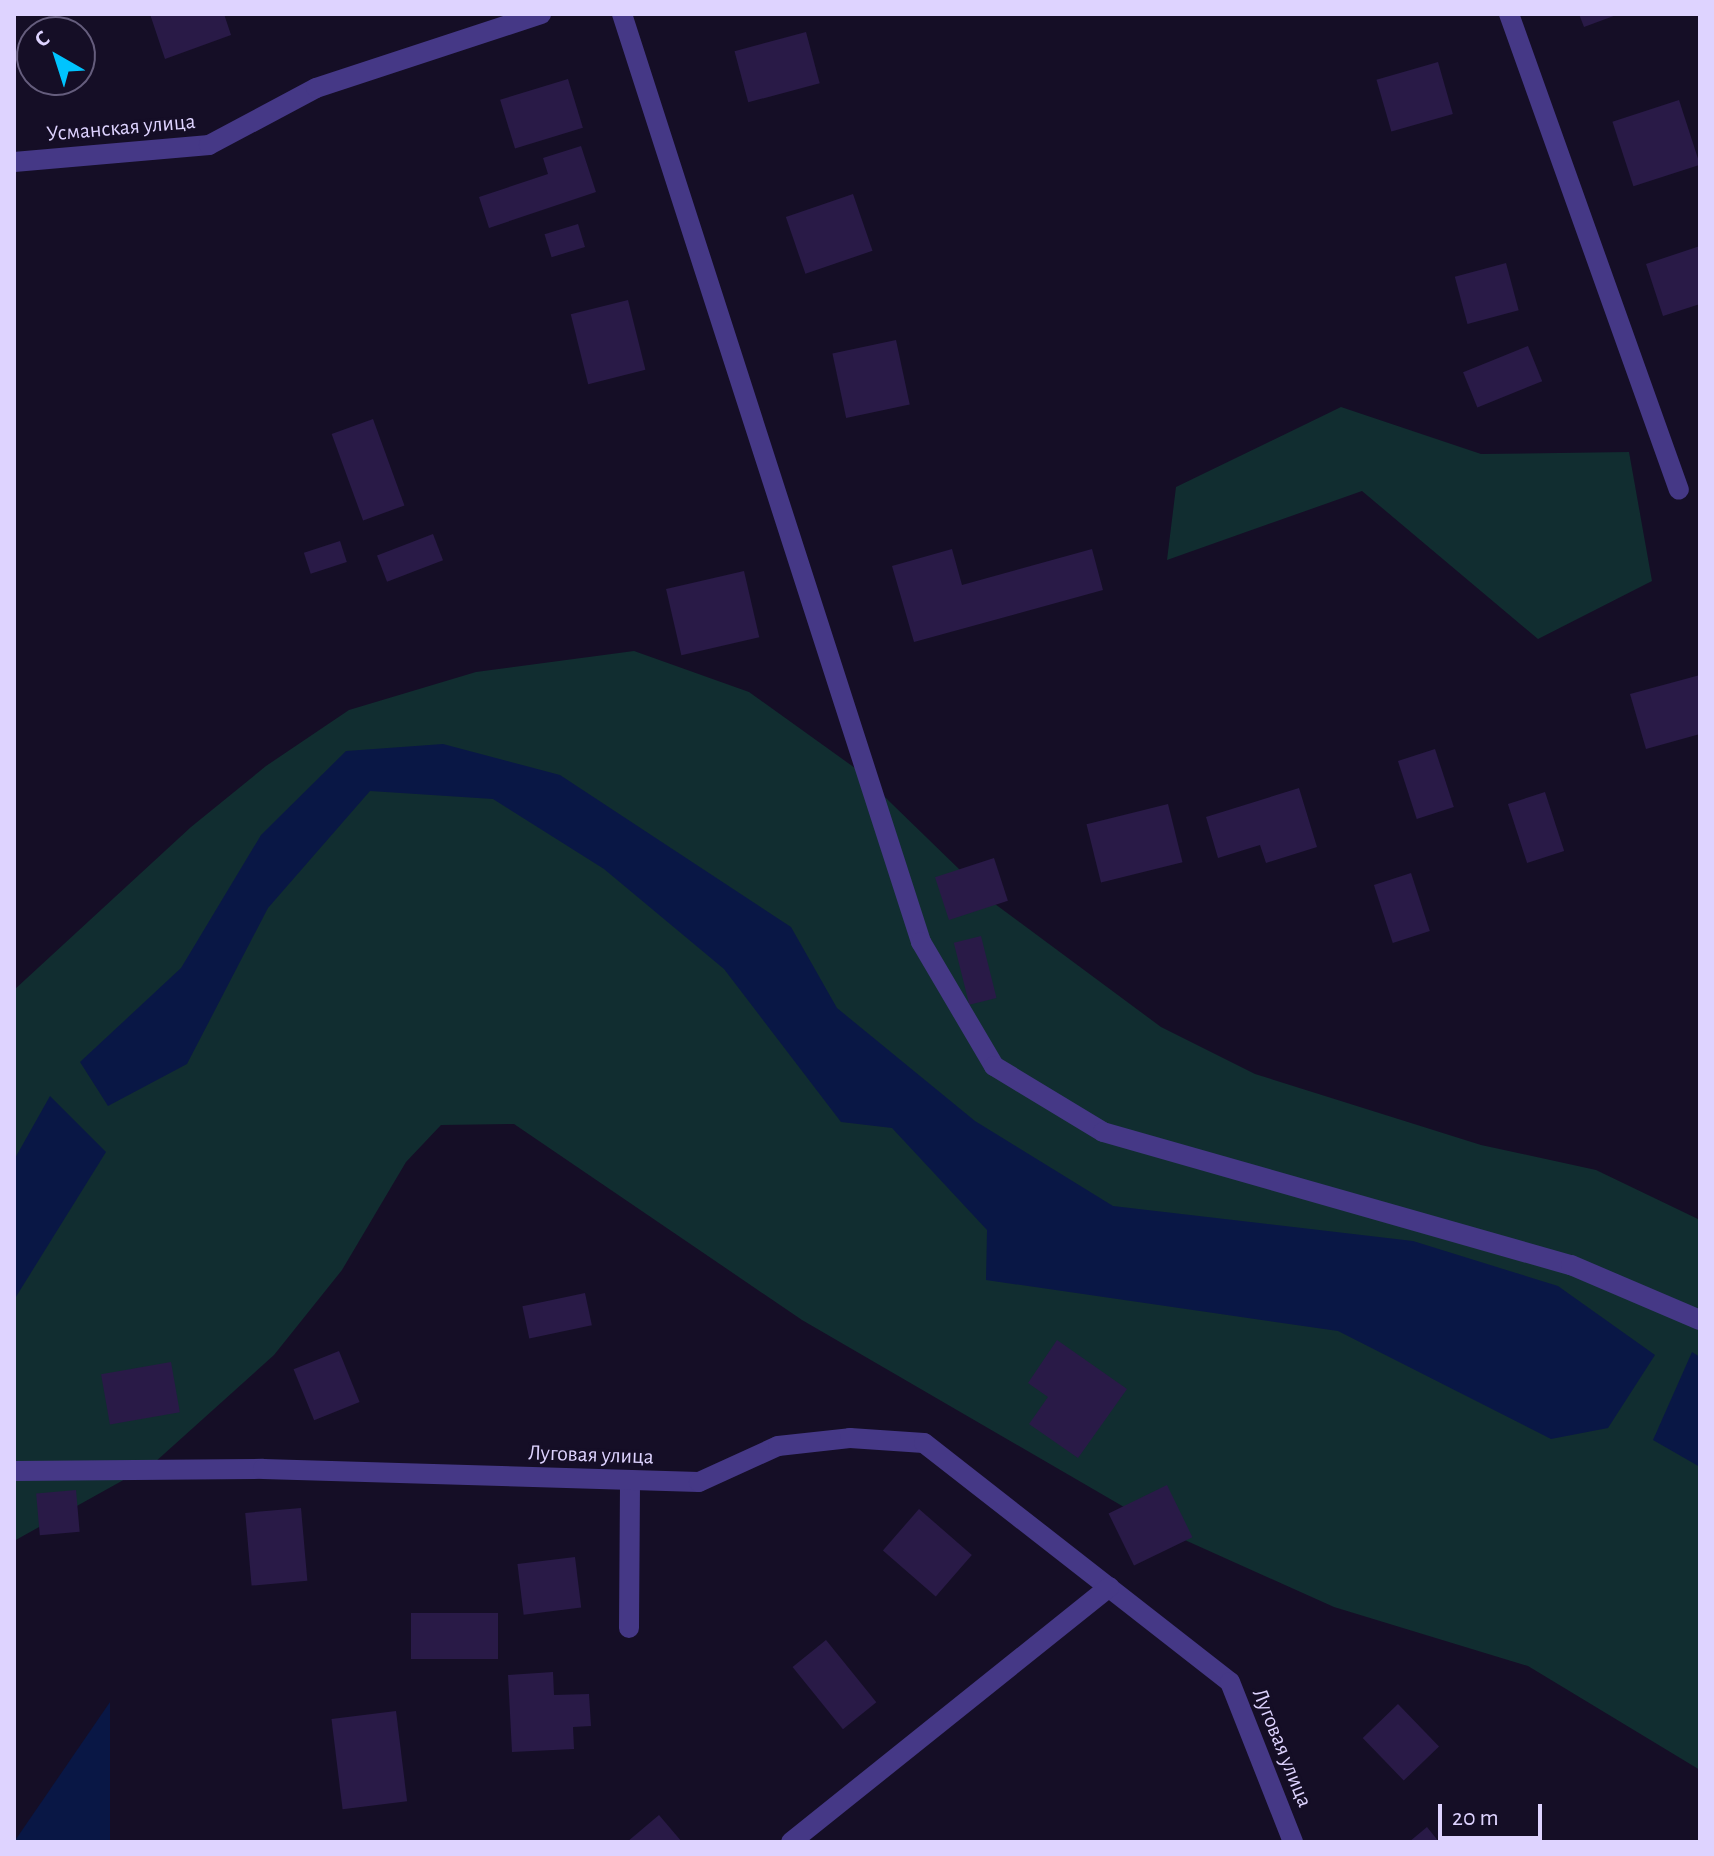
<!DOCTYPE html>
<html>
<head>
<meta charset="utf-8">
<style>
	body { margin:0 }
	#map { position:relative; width:1714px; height:1856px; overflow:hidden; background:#150e26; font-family:"Alegreya Sans",sans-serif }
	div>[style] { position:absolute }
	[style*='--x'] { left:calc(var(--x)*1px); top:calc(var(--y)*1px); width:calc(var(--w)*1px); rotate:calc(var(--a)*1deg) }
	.green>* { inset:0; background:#112d30 }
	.water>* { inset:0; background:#091745 }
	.building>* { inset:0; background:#291a47; transform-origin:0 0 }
	.service>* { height:20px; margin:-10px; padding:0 10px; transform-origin:10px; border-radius:10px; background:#453886 }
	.minor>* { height:20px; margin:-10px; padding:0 10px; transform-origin:10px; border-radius:10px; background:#453886 }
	span { translate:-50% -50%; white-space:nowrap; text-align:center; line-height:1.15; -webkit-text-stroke:6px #150e26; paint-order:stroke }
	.street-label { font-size:22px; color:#ded3ff }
	.frame { position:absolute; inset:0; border:16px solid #ded3ff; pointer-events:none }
	.north { position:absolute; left:16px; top:16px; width:80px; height:80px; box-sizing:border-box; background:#150e26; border:2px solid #655d7d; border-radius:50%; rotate:321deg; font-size:22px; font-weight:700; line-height:32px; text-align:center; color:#ded3ff }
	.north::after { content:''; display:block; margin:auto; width:28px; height:36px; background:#00c4fe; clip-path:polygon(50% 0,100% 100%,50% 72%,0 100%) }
	.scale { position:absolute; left:1438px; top:1804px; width:104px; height:36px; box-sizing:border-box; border:4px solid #ded3ff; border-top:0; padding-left:10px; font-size:24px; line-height:28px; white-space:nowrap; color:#ded3ff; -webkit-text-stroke:6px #150e26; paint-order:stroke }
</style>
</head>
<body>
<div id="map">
	<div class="green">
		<div style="clip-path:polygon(1341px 407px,1481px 454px,1629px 452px,1652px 581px,1538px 639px,1362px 491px,1167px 560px,1176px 487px)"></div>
		<div style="clip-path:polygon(634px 651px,749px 692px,855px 768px,995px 904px,1161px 1027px,1255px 1074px,1481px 1145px,1596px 1170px,1700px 1220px,1700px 1770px,1528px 1666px,1334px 1607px,1167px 1532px,802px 1320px,514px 1124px,441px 1125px,406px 1162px,342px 1270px,274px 1355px,154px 1463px,14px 1541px,14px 990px,191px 827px,266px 766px,349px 710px,476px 672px)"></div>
	</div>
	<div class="water">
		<div style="clip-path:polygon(443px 744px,560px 775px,791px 927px,837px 1008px,975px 1121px,1113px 1206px,1413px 1241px,1558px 1286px,1655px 1355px,1608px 1428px,1551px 1439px,1338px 1331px,986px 1280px,987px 1230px,892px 1128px,841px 1122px,724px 969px,604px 869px,493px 799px,370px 791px,268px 908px,187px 1064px,108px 1106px,80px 1062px,181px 968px,261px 835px,346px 751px)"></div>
		<div style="clip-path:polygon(50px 1096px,106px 1152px,14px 1300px,14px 1160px)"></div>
		<div style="clip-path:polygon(1692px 1352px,1700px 1357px,1700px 1467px,1653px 1440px)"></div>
		<div style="clip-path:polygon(110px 1702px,110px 1842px,14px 1842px)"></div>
	</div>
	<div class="building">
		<div style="clip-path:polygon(150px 14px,224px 14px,231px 35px,165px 59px)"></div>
		<div style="clip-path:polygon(1579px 14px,1619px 14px,1584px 27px)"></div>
		<div style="left:806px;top:32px;width:53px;height:74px;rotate:75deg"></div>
		<div style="left:1438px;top:62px;width:54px;height:64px;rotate:74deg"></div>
		<div style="left:568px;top:79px;width:51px;height:71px;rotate:73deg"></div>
		<div style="left:1679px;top:100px;width:68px;height:70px;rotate:72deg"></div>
		<div style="clip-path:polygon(581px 146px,596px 192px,489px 228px,479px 197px,548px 174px,543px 158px)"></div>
		<div style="left:853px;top:194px;width:60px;height:71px;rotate:71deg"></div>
		<div style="left:578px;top:224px;width:24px;height:35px;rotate:73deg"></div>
		<div style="clip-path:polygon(1700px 246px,1700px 304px,1663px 316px,1646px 264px)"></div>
		<div style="left:1506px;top:263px;width:49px;height:53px;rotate:75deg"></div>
		<div style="left:628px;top:300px;width:72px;height:59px;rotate:76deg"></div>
		<div style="left:896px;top:340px;width:66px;height:65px;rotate:78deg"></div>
		<div style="left:1528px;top:346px;width:38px;height:70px;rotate:68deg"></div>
		<div style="left:373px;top:419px;width:92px;height:44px;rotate:70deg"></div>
		<div style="left:433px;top:534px;width:28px;height:60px;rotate:69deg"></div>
		<div style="left:340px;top:541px;width:22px;height:38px;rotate:72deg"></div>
		<div style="clip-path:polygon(952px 549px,962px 585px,1092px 549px,1103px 590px,914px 642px,892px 566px)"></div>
		<div style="left:744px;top:571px;width:68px;height:80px;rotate:77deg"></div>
		<div style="clip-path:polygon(1700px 675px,1700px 734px,1646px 749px,1630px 694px)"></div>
		<div style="left:1435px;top:749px;width:61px;height:39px;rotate:72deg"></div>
		<div style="clip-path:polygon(1299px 788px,1317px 847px,1266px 863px,1260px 845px,1218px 858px,1206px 817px)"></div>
		<div style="left:1545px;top:792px;width:62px;height:39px;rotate:72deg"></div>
		<div style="left:1168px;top:804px;width:60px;height:84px;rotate:76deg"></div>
		<div style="left:994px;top:858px;width:45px;height:62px;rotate:72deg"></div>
		<div style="left:1411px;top:873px;width:61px;height:39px;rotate:72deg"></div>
		<div style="left:981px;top:936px;width:64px;height:28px;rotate:76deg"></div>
		<div style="left:585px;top:1293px;width:33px;height:64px;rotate:78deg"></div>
		<div style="clip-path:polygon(1057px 1340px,1127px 1389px,1078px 1458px,1029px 1424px,1048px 1397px,1028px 1383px)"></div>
		<div style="left:339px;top:1351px;width:55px;height:49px;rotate:68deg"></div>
		<div style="left:171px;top:1362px;width:51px;height:71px;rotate:80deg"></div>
		<div style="left:1167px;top:1485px;width:58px;height:65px;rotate:64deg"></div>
		<div style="left:76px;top:1490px;width:42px;height:40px;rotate:85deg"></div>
		<div style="left:301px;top:1508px;width:73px;height:56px;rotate:85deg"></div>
		<div style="left:919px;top:1509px;width:70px;height:55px;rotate:41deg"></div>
		<div style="left:575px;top:1557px;width:51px;height:58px;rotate:83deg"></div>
		<div style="left:498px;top:1613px;width:46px;height:87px;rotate:90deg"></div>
		<div style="left:826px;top:1640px;width:80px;height:43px;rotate:51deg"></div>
		<div style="clip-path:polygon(553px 1672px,554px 1695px,589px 1694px,591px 1726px,573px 1727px,574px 1749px,512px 1752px,508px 1675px)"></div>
		<div style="left:1398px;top:1704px;width:59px;height:49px;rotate:46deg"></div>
		<div style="left:396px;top:1711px;width:91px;height:65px;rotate:83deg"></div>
		<div style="clip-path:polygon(659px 1815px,682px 1842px,627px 1842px)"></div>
		<div style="clip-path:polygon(1427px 1827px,1439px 1842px,1409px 1842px)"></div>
	</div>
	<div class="service">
		<div style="--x:629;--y:1628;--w:148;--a:-89.6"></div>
	</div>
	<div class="minor">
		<div style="--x:622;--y:14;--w:975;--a:72.14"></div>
		<div style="--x:921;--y:942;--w:144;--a:59.5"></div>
		<div style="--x:994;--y:1066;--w:127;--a:31.2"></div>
		<div style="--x:1103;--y:1132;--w:487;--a:15.9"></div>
		<div style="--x:1571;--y:1265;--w:140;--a:23.1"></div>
		<div style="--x:1509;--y:14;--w:505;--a:70.35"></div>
		<div style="--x:14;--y:162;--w:196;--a:-5"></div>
		<div style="--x:209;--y:145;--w:121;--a:-28"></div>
		<div style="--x:316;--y:88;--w:237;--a:-18.2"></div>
		<div style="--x:14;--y:1471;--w:249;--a:-0.5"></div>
		<div style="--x:263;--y:1469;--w:436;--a:1.7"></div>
		<div style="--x:699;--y:1482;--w:87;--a:-24.5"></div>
		<div style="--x:778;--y:1446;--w:72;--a:-6.3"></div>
		<div style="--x:850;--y:1438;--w:74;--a:3.9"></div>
		<div style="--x:924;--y:1443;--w:388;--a:38"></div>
		<div style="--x:1230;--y:1682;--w:172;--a:68.5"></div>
		<div style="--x:791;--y:1842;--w:408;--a:-38.7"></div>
	</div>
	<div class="street-label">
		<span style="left:121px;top:128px;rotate:-5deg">Усманская улица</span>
		<span style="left:591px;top:1455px;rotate:2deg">Луговая улица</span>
		<span style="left:1282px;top:1748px;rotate:68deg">Луговая улица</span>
	</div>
	<div class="frame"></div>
	<div class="north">С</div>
	<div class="scale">20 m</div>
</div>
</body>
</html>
